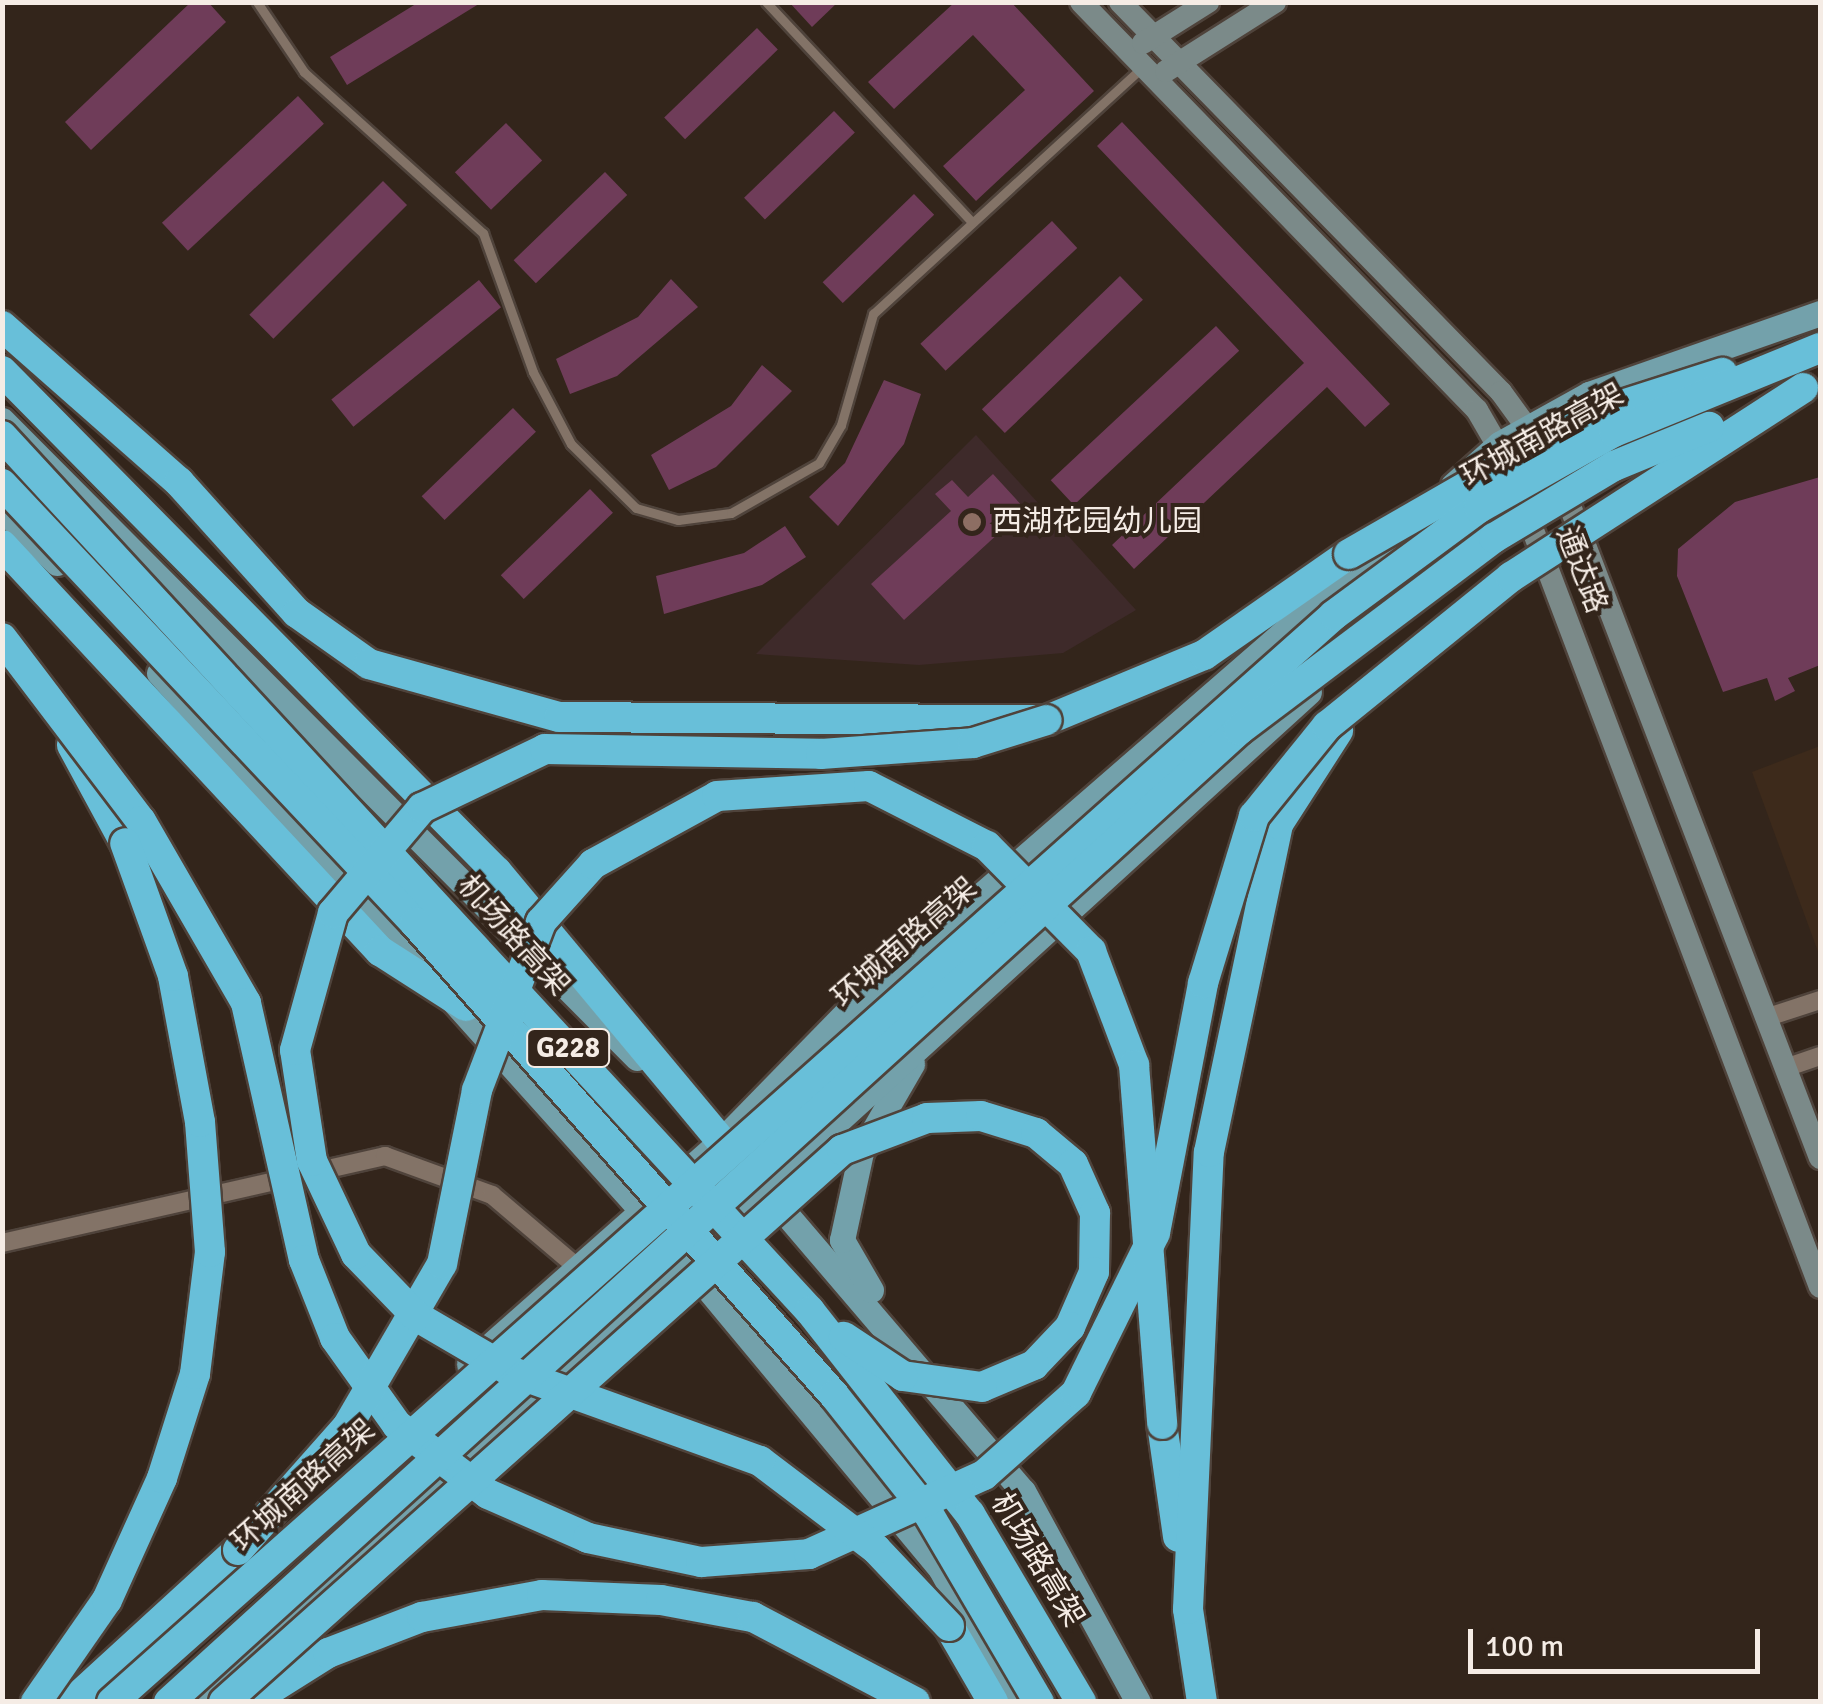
<!DOCTYPE html>
<html>
<head>
<meta charset="utf-8">
<style>
	body { margin:0 }
	#map { position:relative; width:1823px; height:1704px; overflow:hidden; background:#33251b; font-family:Signika,"Noto Sans SC",sans-serif }
	div>[style] { position:absolute }
	[style*='--x'] { left:calc(var(--x)*1px); top:calc(var(--y)*1px); width:calc(var(--w)*1px); rotate:calc(var(--a)*1deg) }
	.built>* { inset:0; background:#3d2a1b }
	.education>* { inset:0; background:#3e2a2a }
	.building>* { inset:0; background:#6f3c59; transform-origin:0 0 }
	.roads { filter:drop-shadow(2px 0 #4f433b) drop-shadow(-2px 0 #4f433b) drop-shadow(0 2px #4f433b) drop-shadow(0 -2px #4f433b) }
	.lane>* { height:9px; margin:-4.5px; padding:0 4.5px; transform-origin:4.5px; border-radius:4.5px; background:#837367 }
	.street>* { height:18px; margin:-9px; padding:0 9px; transform-origin:9px; border-radius:9px; background:#837367 }
	.secondary>* { height:22px; margin:-11px; padding:0 11px; transform-origin:11px; border-radius:11px; background:#7b8a89 }
	.primary>* { height:25px; margin:-12.5px; padding:0 12.5px; transform-origin:12.5px; border-radius:12.5px; background:#73a1ab }
	.highway>* { height:30px; margin:-15px; padding:0 15px; transform-origin:15px; border-radius:15px; background:#68bfd9 }
	.bridges { filter:drop-shadow(2px 0 #4f433b) drop-shadow(-2px 0 #4f433b) drop-shadow(0 2px #4f433b) drop-shadow(0 -2px #4f433b) }
	.highway-bridge>* { height:30px; margin:-15px; padding:0 15px; transform-origin:15px; border-radius:15px; background:#68bfd9 }
	.dots>* { width:28px; height:28px; translate:-50% -50%; box-sizing:border-box; border:5px solid #33251b; border-radius:50% }
	span { translate:-50% -50%; white-space:nowrap; text-align:center; line-height:1.15; -webkit-text-stroke:8px #33251b; paint-order:stroke }
	.shield-label span { padding:2px 8px; background:#33251b; border:2px solid; border-radius:8px; -webkit-text-stroke-width:0 }
	.shield-label { font-size:28px; color:#f5ece5; font-weight:700 }
	.street-label { font-size:30px; color:#f5ece5 }
	.poi-label { font-size:30px; color:#f5ece5 }
	.left { translate:0 -50%; text-align:left }
	.frame { position:absolute; inset:0; border:5px solid #f5ece5; pointer-events:none }
	.scale { position:absolute; left:1468px; top:1629px; width:292px; height:45px; box-sizing:border-box; border:5px solid #f5ece5; border-top:0; padding-left:12px; font-size:30px; line-height:35px; white-space:nowrap; color:#f5ece5; -webkit-text-stroke:8px #33251b; paint-order:stroke }
</style>
</head>
<body>
<div id="map">
	<div class="built">
		<div style="clip-path:polygon(1820px 746px,1820px 957px,1752px 772px)"></div>
	</div>
	<div class="education">
		<div style="clip-path:polygon(976px 435px,1136px 610px,1063px 653px,919px 665px,756px 654px)"></div>
	</div>
	<div class="building">
		<div style="clip-path:polygon(191px 2px,208px 2px,226px 22px,91px 150px,65px 122px)"></div>
		<div style="clip-path:polygon(419px 2px,482px 2px,347px 85px,330px 57px)"></div>
		<div style="clip-path:polygon(789px 2px,838px 2px,812px 27px)"></div>
		<div style="clip-path:polygon(955px 2px,1011px 2px,1094px 91px,976px 201px,943px 166px,1025px 90px,973px 35px,894px 109px,868px 82px)"></div>
		<div style="left:757px;top:28px;width:30px;height:129px;rotate:46deg"></div>
		<div style="left:298px;top:96px;width:38px;height:186px;rotate:47deg"></div>
		<div style="left:834px;top:111px;width:30px;height:125px;rotate:46deg"></div>
		<div style="clip-path:polygon(1122px 122px,1390px 404px,1365px 427px,1327px 387px,1134px 569px,1112px 545px,1304px 363px,1097px 146px)"></div>
		<div style="left:506px;top:123px;width:52px;height:71px;rotate:46deg"></div>
		<div style="left:605px;top:172px;width:32px;height:127px;rotate:46deg"></div>
		<div style="left:383px;top:181px;width:34px;height:189px;rotate:45deg"></div>
		<div style="left:914px;top:194px;width:29px;height:127px;rotate:46deg"></div>
		<div style="left:1052px;top:221px;width:37px;height:180px;rotate:47deg"></div>
		<div style="left:1120px;top:276px;width:33px;height:192px;rotate:46deg"></div>
		<div style="clip-path:polygon(671px 279px,698px 307px,617px 376px,570px 394px,556px 359px,638px 317px)"></div>
		<div style="left:479px;top:280px;width:35px;height:190px;rotate:51deg"></div>
		<div style="left:1216px;top:326px;width:34px;height:226px;rotate:47deg"></div>
		<div style="clip-path:polygon(762px 365px,792px 391px,716px 467px,669px 490px,651px 455px,731px 406px)"></div>
		<div style="clip-path:polygon(884px 380px,921px 394px,904px 444px,838px 526px,809px 497px,845px 463px)"></div>
		<div style="left:513px;top:408px;width:33px;height:127px;rotate:46deg"></div>
		<div style="clip-path:polygon(993px 474px,1025px 509px,904px 620px,871px 584px,951px 511px,935px 494px,952px 480px,968px 497px)"></div>
		<div style="clip-path:polygon(1820px 477px,1820px 665px,1788px 678px,1795px 691px,1775px 701px,1767px 678px,1723px 692px,1677px 576px,1678px 549px,1735px 502px)"></div>
		<div style="left:590px;top:489px;width:33px;height:124px;rotate:46deg"></div>
		<div style="clip-path:polygon(785px 526px,806px 557px,762px 585px,664px 614px,656px 576px,744px 553px)"></div>
	</div>
	<div class="roads">
		<div class="lane">
			<div style="--x:257;--y:2;--w:84;--a:56.1"></div>
			<div style="--x:304;--y:72;--w:241;--a:42"></div>
			<div style="--x:483;--y:233;--w:148;--a:70.2"></div>
			<div style="--x:533;--y:372;--w:81;--a:62.2"></div>
			<div style="--x:571;--y:444;--w:91;--a:44.6"></div>
			<div style="--x:636;--y:508;--w:44;--a:15.9"></div>
			<div style="--x:678;--y:520;--w:53;--a:-7.5"></div>
			<div style="--x:731;--y:513;--w:101;--a:-29.6"></div>
			<div style="--x:819;--y:463;--w:44;--a:-59.9"></div>
			<div style="--x:841;--y:425;--w:116;--a:-73.9"></div>
			<div style="--x:873;--y:314;--w:366;--a:-42.5"></div>
			<div style="--x:766;--y:2;--w:301;--a:46.9"></div>
		</div>
		<div class="street">
			<div style="--x:1765;--y:1018;--w:58;--a:-18.1"></div>
			<div style="--x:1785;--y:1068;--w:37;--a:-19"></div>
			<div style="--x:2;--y:1243;--w:393;--a:-12.8"></div>
			<div style="--x:385;--y:1156;--w:114;--a:20"></div>
			<div style="--x:492;--y:1195;--w:111;--a:40.3"></div>
		</div>
		<div class="secondary">
			<div style="--x:1081;--y:2;--w:569;--a:45.86"></div>
			<div style="--x:1477;--y:410;--w:58;--a:59.9"></div>
			<div style="--x:1120;--y:2;--w:545;--a:45.67"></div>
			<div style="--x:1501;--y:392;--w:59;--a:53.9"></div>
			<div style="--x:1143;--y:43;--w:77;--a:-32.2"></div>
			<div style="--x:1166;--y:71;--w:129;--a:-32.3"></div>
			<div style="--x:1560;--y:480;--w:726;--a:69.02"></div>
			<div style="--x:1523;--y:504;--w:837;--a:69.23"></div>
		</div>
		<div class="primary">
			<div style="--x:2;--y:420;--w:900;--a:45.14"></div>
			<div style="--x:1453;--y:485;--w:62;--a:-41.7"></div>
			<div style="--x:1499;--y:444;--w:103;--a:-29.1"></div>
			<div style="--x:1589;--y:394;--w:245;--a:-19.3"></div>
			<div style="--x:2;--y:509;--w:77;--a:44.5"></div>
			<div style="--x:159;--y:673;--w:735;--a:48.09"></div>
			<div style="--x:769;--y:1194;--w:391;--a:49.5"></div>
			<div style="--x:1023;--y:1491;--w:240;--a:61.4"></div>
			<div style="--x:689;--y:1266;--w:393;--a:50.3"></div>
			<div style="--x:940;--y:1568;--w:153;--a:61.4"></div>
			<div style="--x:871;--y:1290;--w:58;--a:-120.1"></div>
			<div style="--x:842;--y:1240;--w:90;--a:-77.8"></div>
			<div style="--x:861;--y:1152;--w:102;--a:-59.9"></div>
			<div style="--x:469;--y:1364;--w:337;--a:-41.5"></div>
			<div style="--x:721;--y:1141;--w:186;--a:-45.7"></div>
			<div style="--x:851;--y:1008;--w:707;--a:-40.99"></div>
			<div style="--x:200;--y:1702;--w:1500;--a:-42.33"></div>
		</div>
		<div class="highway">
			<div style="--x:2;--y:326;--w:236;--a:41.4"></div>
			<div style="--x:179;--y:482;--w:176;--a:48"></div>
			<div style="--x:297;--y:613;--w:88;--a:35.3"></div>
			<div style="--x:369;--y:664;--w:197;--a:15.6"></div>
			<div style="--x:559;--y:717;--w:488;--a:0.4"></div>
			<div style="--x:1047;--y:720;--w:170;--a:-22.5"></div>
			<div style="--x:1204;--y:655;--w:177;--a:-34.9"></div>
			<div style="--x:2;--y:371;--w:704;--a:45.35"></div>
			<div style="--x:497;--y:872;--w:350;--a:50.2"></div>
			<div style="--x:2;--y:545;--w:555;--a:47.05"></div>
			<div style="--x:380;--y:951;--w:102;--a:32.6"></div>
			<div style="--x:72;--y:745;--w:111;--a:61.6"></div>
			<div style="--x:1162;--y:1424;--w:114;--a:81.9"></div>
			<div style="--x:949;--y:1626;--w:88;--a:59.9"></div>
			<div style="--x:72;--y:1702;--w:225;--a:-42.5"></div>
			<div style="--x:250;--y:1702;--w:92;--a:-32.1"></div>
			<div style="--x:328;--y:1653;--w:101;--a:-21"></div>
			<div style="--x:422;--y:1617;--w:122;--a:-10.4"></div>
			<div style="--x:542;--y:1595;--w:119;--a:2.4"></div>
			<div style="--x:661;--y:1600;--w:94;--a:10.5"></div>
			<div style="--x:753;--y:1617;--w:183;--a:27.7"></div>
			<div style="--x:1202;--y:1702;--w:94;--a:-98.6"></div>
			<div style="--x:1188;--y:1609;--w:457;--a:-87.4"></div>
			<div style="--x:1209;--y:1152;--w:335;--a:-78.1"></div>
			<div style="--x:1278;--y:824;--w:111;--a:-57.2"></div>
		</div>
	</div>
	<div class="bridges">
		<div class="highway-bridge">
			<div style="--x:2;--y:436;--w:1191;--a:47.28"></div>
			<div style="--x:810;--y:1311;--w:258;--a:51.8"></div>
			<div style="--x:970;--y:1514;--w:218;--a:59.4"></div>
			<div style="--x:2;--y:484;--w:603;--a:46.75"></div>
			<div style="--x:415;--y:923;--w:631;--a:48.4"></div>
			<div style="--x:834;--y:1395;--w:151;--a:51.5"></div>
			<div style="--x:928;--y:1513;--w:219;--a:59.6"></div>
			<div style="--x:1349;--y:554;--w:279;--a:-29.9"></div>
			<div style="--x:1591;--y:415;--w:138;--a:-17.8"></div>
			<div style="--x:2;--y:638;--w:230;--a:52.8"></div>
			<div style="--x:141;--y:821;--w:210;--a:60"></div>
			<div style="--x:246;--y:1003;--w:263;--a:77.3"></div>
			<div style="--x:304;--y:1260;--w:84;--a:68.3"></div>
			<div style="--x:335;--y:1338;--w:107;--a:54.5"></div>
			<div style="--x:397;--y:1425;--w:114;--a:37.2"></div>
			<div style="--x:488;--y:1494;--w:109;--a:23.7"></div>
			<div style="--x:588;--y:1538;--w:116;--a:12"></div>
			<div style="--x:701;--y:1562;--w:108;--a:-4.2"></div>
			<div style="--x:809;--y:1554;--w:192;--a:-24.3"></div>
			<div style="--x:984;--y:1475;--w:123;--a:-41.7"></div>
			<div style="--x:1076;--y:1393;--w:178;--a:-63.7"></div>
			<div style="--x:1155;--y:1233;--w:255;--a:-79.1"></div>
			<div style="--x:1203;--y:983;--w:175;--a:-73"></div>
			<div style="--x:1254;--y:816;--w:116;--a:-51"></div>
			<div style="--x:1327;--y:726;--w:237;--a:-39"></div>
			<div style="--x:1511;--y:577;--w:348;--a:-32.9"></div>
			<div style="--x:238;--y:1550;--w:164;--a:-48.5"></div>
			<div style="--x:347;--y:1427;--w:189;--a:-59.8"></div>
			<div style="--x:442;--y:1264;--w:177;--a:-78.6"></div>
			<div style="--x:477;--y:1090;--w:180;--a:-69.1"></div>
			<div style="--x:541;--y:922;--w:78;--a:-48.1"></div>
			<div style="--x:593;--y:864;--w:141;--a:-28.7"></div>
			<div style="--x:717;--y:796;--w:152;--a:-3.8"></div>
			<div style="--x:869;--y:786;--w:132;--a:27"></div>
			<div style="--x:987;--y:846;--w:148;--a:45.3"></div>
			<div style="--x:1091;--y:951;--w:122;--a:69.3"></div>
			<div style="--x:1134;--y:1065;--w:360;--a:85.5"></div>
			<div style="--x:949;--y:1626;--w:106;--a:-133.5"></div>
			<div style="--x:876;--y:1549;--w:146;--a:-142.8"></div>
			<div style="--x:760;--y:1461;--w:266;--a:-160.2"></div>
			<div style="--x:510;--y:1371;--w:109;--a:-149.7"></div>
			<div style="--x:416;--y:1316;--w:86;--a:-134.1"></div>
			<div style="--x:356;--y:1254;--w:103;--a:-115.3"></div>
			<div style="--x:312;--y:1161;--w:112;--a:-98.7"></div>
			<div style="--x:295;--y:1050;--w:142;--a:-74.5"></div>
			<div style="--x:333;--y:913;--w:138;--a:-49.7"></div>
			<div style="--x:422;--y:808;--w:136;--a:-25.6"></div>
			<div style="--x:545;--y:749;--w:276;--a:1"></div>
			<div style="--x:821;--y:754;--w:152;--a:-4.1"></div>
			<div style="--x:973;--y:743;--w:77;--a:-17.3"></div>
			<div style="--x:36;--y:1702;--w:124;--a:-55.2"></div>
			<div style="--x:107;--y:1600;--w:134;--a:-65.7"></div>
			<div style="--x:162;--y:1478;--w:109;--a:-72.4"></div>
			<div style="--x:195;--y:1374;--w:123;--a:-83"></div>
			<div style="--x:210;--y:1252;--w:130;--a:-94.4"></div>
			<div style="--x:200;--y:1122;--w:148;--a:-100.5"></div>
			<div style="--x:173;--y:976;--w:141;--a:-109.8"></div>
			<div style="--x:112;--y:1702;--w:1635;--a:-41.65"></div>
			<div style="--x:1334;--y:615;--w:180;--a:-36.4"></div>
			<div style="--x:1479;--y:508;--w:155;--a:-29.4"></div>
			<div style="--x:1614;--y:432;--w:222;--a:-22.2"></div>
			<div style="--x:169;--y:1702;--w:1446;--a:-42.25"></div>
			<div style="--x:1239;--y:730;--w:319;--a:-37"></div>
			<div style="--x:1494;--y:538;--w:140;--a:-31"></div>
			<div style="--x:1614;--y:466;--w:103;--a:-22.3"></div>
			<div style="--x:224;--y:1702;--w:829;--a:-41.77"></div>
			<div style="--x:842;--y:1150;--w:91;--a:-20.6"></div>
			<div style="--x:927;--y:1118;--w:54;--a:-2.1"></div>
			<div style="--x:981;--y:1116;--w:58;--a:17.2"></div>
			<div style="--x:1036;--y:1133;--w:48;--a:40"></div>
			<div style="--x:1073;--y:1164;--w:54;--a:65.8"></div>
			<div style="--x:1095;--y:1213;--w:59;--a:91"></div>
			<div style="--x:1094;--y:1272;--w:60;--a:113.6"></div>
			<div style="--x:1070;--y:1327;--w:52;--a:133.5"></div>
			<div style="--x:1034;--y:1365;--w:56;--a:157.1"></div>
			<div style="--x:982;--y:1387;--w:80;--a:-172.1"></div>
			<div style="--x:903;--y:1376;--w:71;--a:-146.5"></div>
		</div>
	</div>
	<div class="dots">
		<div style="left:972px;top:522px;background:#8d6e63"></div>
	</div>
	<div class="shield-label">
		<span style="left:568px;top:1048px">G228</span>
	</div>
	<div class="street-label">
		<span style="left:1543px;top:436px;rotate:-29deg">环城南路高架</span>
		<span style="left:1581px;top:570px;rotate:69deg">通达路</span>
		<span style="left:513px;top:936px;rotate:48deg">机场路高架</span>
		<span style="left:905px;top:943px;rotate:-41deg">环城南路高架</span>
		<span style="left:304px;top:1486px;rotate:-42deg">环城南路高架</span>
		<span style="left:1037px;top:1560px;rotate:59deg">机场路高架</span>
	</div>
	<div class="poi-label">
		<span class="left" style="left:992px;top:522px">西湖花园幼儿园</span>
	</div>
	<div class="frame"></div>
	<div class="scale">100 m</div>
</div>
</body>
</html>
